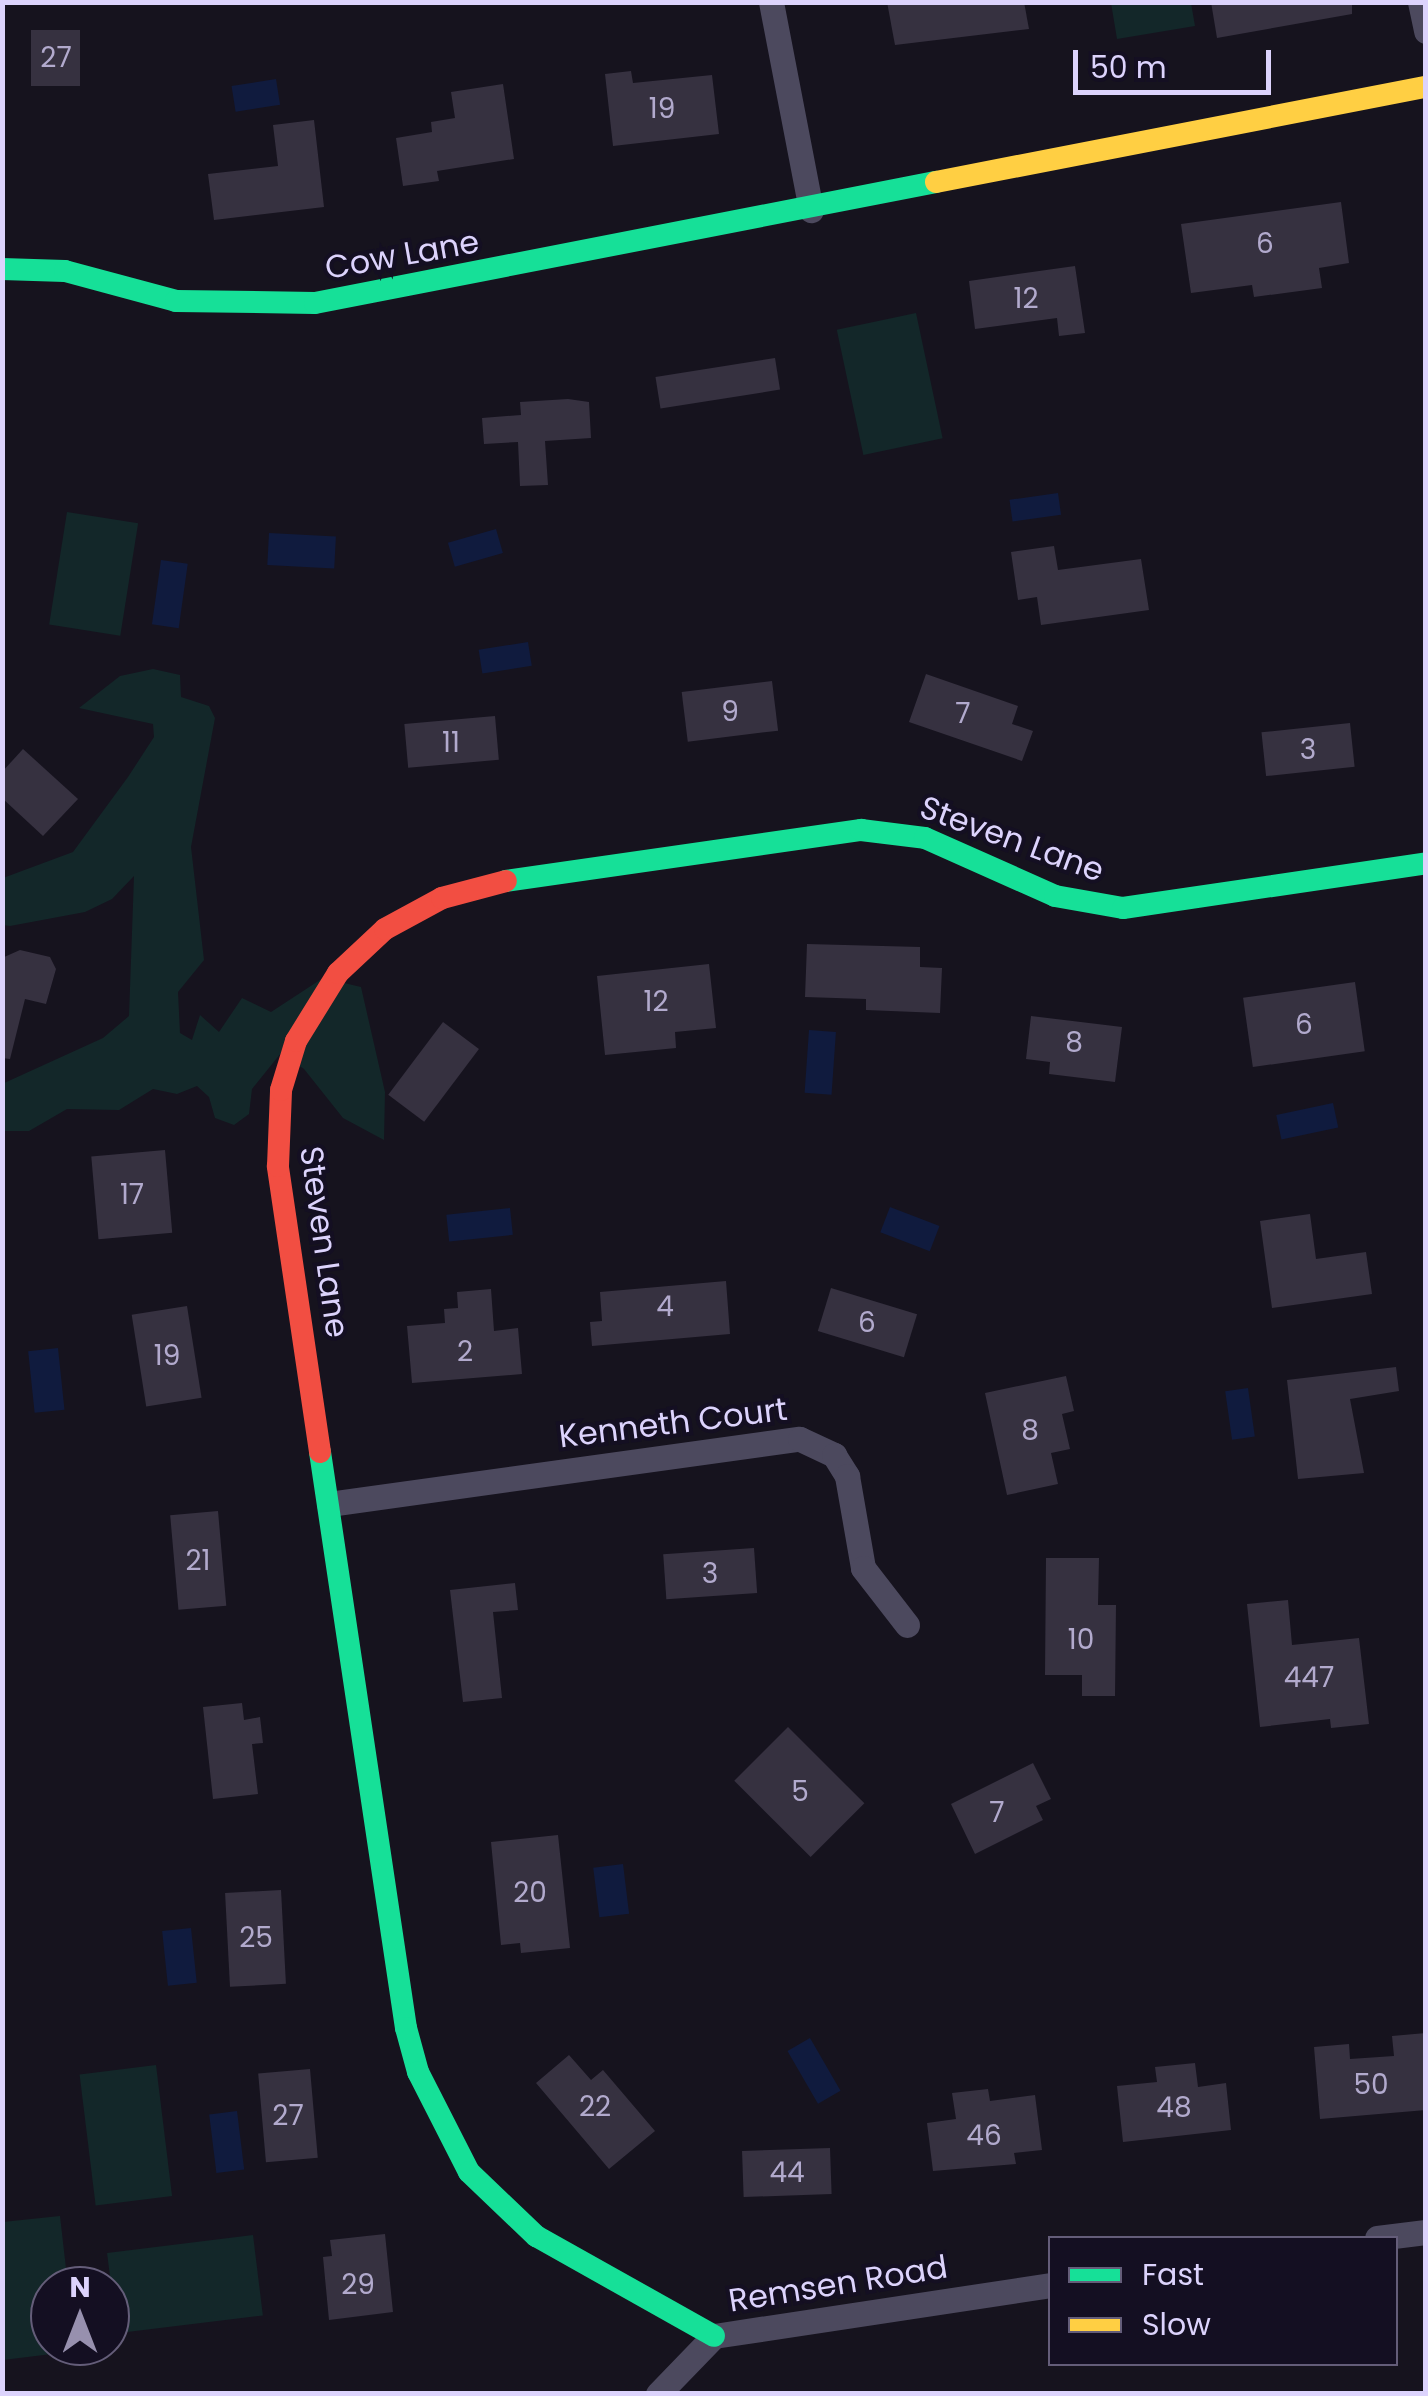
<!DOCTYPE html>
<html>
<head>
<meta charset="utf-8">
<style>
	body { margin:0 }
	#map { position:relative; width:1428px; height:2396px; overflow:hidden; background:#16131e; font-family:Poppins,sans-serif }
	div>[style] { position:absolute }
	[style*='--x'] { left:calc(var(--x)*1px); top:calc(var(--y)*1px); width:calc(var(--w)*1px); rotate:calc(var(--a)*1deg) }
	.green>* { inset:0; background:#132729; transform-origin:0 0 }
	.water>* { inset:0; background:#101b3e; transform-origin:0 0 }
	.building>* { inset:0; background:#363140; transform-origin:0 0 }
	.street>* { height:25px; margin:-12.5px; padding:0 12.5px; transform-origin:12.5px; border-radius:12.5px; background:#4c495e }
	.fast>* { height:22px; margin:-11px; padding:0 11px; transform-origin:11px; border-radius:11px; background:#16e098 }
	.slow>* { height:22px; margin:-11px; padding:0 11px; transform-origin:11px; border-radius:11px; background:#ffcf43 }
	.jam>* { height:22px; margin:-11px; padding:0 11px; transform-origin:11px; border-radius:11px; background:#f24e42 }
	span { translate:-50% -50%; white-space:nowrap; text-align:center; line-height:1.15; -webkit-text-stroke:8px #140f22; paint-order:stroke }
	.number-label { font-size:28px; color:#b2aacd }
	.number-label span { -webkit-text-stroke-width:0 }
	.street-label { font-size:32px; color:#dcd3fc }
	.frame { position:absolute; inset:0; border:5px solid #dcd3fc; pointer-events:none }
	.legend { position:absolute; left:1048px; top:2236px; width:350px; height:130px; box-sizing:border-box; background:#140f22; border:2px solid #645d79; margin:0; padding:12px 18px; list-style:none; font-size:30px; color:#dcd3fc }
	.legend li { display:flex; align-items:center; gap:20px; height:50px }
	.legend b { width:50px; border:2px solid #645d79 }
	.north { position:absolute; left:30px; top:2266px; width:100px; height:100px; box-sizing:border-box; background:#140f22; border:2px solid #645d79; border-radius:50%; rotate:0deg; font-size:28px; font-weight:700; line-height:40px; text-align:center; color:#dcd3fc }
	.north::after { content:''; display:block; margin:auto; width:35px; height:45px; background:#9790ae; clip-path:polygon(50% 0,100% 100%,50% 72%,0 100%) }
	.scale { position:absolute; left:1073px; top:50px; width:198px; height:45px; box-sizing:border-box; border:5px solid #dcd3fc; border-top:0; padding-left:12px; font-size:30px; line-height:35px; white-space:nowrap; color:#dcd3fc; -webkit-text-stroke:8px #140f22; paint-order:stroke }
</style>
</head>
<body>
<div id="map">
	<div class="green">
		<div style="clip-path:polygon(1111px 3px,1191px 3px,1195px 26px,1117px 39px)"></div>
		<div style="left:916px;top:313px;width:128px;height:81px;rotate:78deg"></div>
		<div style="left:67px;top:512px;width:72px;height:114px;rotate:9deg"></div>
		<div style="clip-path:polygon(153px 669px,180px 675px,181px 697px,209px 706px,215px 718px,191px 847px,204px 960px,178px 992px,180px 1033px,192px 1040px,200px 1015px,219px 1032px,242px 998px,271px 1012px,323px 978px,361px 987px,385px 1092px,384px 1140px,343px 1118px,304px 1069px,281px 1053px,252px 1089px,249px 1114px,234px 1125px,215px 1118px,209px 1097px,197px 1086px,177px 1094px,153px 1089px,119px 1110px,67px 1109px,29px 1131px,3px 1131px,2px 1084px,103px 1038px,129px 1016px,134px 876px,112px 899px,85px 912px,10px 926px,3px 925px,3px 878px,73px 852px,128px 777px,154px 737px,153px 724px,79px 708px,120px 676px)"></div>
		<div style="left:156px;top:2065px;width:132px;height:77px;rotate:83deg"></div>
		<div style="clip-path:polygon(60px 2216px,68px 2286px,50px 2286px,50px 2346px,76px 2351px,3px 2360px,3px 2222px)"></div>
		<div style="left:253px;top:2235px;width:81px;height:147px;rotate:83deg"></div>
	</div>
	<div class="water">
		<div style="left:276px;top:79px;width:26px;height:45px;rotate:81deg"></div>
		<div style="left:1058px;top:493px;width:22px;height:49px;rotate:82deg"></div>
		<div style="left:496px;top:529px;width:25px;height:50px;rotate:74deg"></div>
		<div style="left:269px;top:533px;width:67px;height:32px;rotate:3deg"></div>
		<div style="left:161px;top:560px;width:27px;height:65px;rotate:8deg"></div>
		<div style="left:528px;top:642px;width:24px;height:50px;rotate:81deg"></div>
		<div style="left:809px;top:1030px;width:27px;height:63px;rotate:4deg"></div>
		<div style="left:1333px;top:1103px;width:25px;height:58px;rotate:78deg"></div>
		<div style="left:890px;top:1207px;width:53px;height:27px;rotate:21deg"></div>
		<div style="left:510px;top:1208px;width:27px;height:64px;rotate:84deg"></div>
		<div style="left:58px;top:1348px;width:62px;height:30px;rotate:84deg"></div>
		<div style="left:1248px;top:1388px;width:49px;height:23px;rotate:82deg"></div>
		<div style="left:623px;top:1864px;width:50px;height:30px;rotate:83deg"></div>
		<div style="left:191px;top:1928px;width:55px;height:29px;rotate:84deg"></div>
		<div style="left:810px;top:2038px;width:61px;height:26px;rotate:60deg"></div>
		<div style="left:237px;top:2111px;width:59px;height:28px;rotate:83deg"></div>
	</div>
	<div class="building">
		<div style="clip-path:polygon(887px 2px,1024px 2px,1029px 29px,895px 45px)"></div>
		<div style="clip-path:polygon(1211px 2px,1352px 2px,1352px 14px,1217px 38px)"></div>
		<div style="left:31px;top:30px;width:49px;height:56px"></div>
		<div style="clip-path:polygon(631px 71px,633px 83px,712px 75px,719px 134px,613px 146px,605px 74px)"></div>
		<div style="clip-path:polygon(503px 84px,514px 159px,437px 171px,439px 181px,403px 186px,396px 138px,432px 132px,431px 122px,455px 118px,451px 92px)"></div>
		<div style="clip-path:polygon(314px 120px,324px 207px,214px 220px,208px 174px,278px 166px,273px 125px)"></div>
		<div style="clip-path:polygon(1341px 202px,1349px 263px,1319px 268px,1322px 288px,1254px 297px,1252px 285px,1191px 293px,1181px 224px)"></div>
		<div style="clip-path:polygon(1075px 266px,1085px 333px,1059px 336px,1057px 318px,975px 329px,969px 281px)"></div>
		<div style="left:775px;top:358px;width:32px;height:121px;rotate:81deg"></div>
		<div style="clip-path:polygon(568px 399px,589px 402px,591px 438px,545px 441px,548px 485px,520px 486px,518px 442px,484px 444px,482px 418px,521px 415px,520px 402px)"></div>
		<div style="clip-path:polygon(1054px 546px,1058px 570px,1141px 559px,1149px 610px,1041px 625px,1037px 597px,1018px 600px,1011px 552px)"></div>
		<div style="clip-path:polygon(926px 674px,1018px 706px,1012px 724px,1033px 731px,1022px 761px,909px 722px)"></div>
		<div style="left:772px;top:681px;width:50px;height:91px;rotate:83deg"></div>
		<div style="left:495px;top:716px;width:44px;height:91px;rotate:85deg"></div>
		<div style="left:1350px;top:723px;width:44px;height:89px;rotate:84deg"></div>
		<div style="clip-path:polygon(23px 749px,78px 799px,43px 836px,2px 798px,2px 772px)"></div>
		<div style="clip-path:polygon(807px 944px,920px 947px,920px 967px,942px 968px,940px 1013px,866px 1010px,866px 999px,805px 997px)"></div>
		<div style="clip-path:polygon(20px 950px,50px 957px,56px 969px,46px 1004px,25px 999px,10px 1059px,2px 1058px,2px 958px)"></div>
		<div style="clip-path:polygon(709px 964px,716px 1028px,675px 1032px,676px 1048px,605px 1055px,597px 976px)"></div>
		<div style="left:1355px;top:982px;width:70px;height:113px;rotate:82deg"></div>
		<div style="clip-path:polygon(1031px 1016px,1122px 1027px,1115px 1082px,1049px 1074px,1050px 1062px,1026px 1059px)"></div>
		<div style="left:443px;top:1022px;width:45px;height:91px;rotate:37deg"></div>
		<div style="left:165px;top:1150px;width:83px;height:74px;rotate:85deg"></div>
		<div style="clip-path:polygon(1310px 1214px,1316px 1259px,1366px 1252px,1372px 1294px,1272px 1308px,1260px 1221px)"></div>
		<div style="clip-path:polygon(726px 1281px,730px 1334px,592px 1346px,590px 1322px,602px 1321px,600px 1292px)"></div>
		<div style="left:831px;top:1288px;width:90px;height:45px;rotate:17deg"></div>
		<div style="clip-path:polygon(491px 1289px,494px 1331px,518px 1328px,522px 1374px,412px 1383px,407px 1326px,445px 1323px,444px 1309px,458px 1308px,457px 1292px)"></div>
		<div style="left:187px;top:1306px;width:93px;height:56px;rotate:81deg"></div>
		<div style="clip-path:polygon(1396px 1367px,1399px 1391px,1350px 1399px,1364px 1473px,1298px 1479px,1287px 1380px)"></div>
		<div style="clip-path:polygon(1066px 1376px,1074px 1411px,1062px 1414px,1070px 1449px,1051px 1453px,1058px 1484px,1007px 1495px,985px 1393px)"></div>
		<div style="left:218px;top:1511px;width:95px;height:48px;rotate:85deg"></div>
		<div style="left:754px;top:1548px;width:45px;height:91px;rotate:86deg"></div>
		<div style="clip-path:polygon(1046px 1558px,1099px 1558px,1098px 1605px,1116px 1605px,1115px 1696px,1082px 1696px,1082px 1675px,1045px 1675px)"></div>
		<div style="clip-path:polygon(515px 1583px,518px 1610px,493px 1612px,502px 1698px,463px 1702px,450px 1590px)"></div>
		<div style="clip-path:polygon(1288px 1600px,1292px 1645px,1359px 1638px,1369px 1724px,1331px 1728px,1330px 1719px,1260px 1727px,1247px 1604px)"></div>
		<div style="clip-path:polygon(242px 1703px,244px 1720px,260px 1717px,263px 1743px,252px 1744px,258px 1794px,213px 1799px,203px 1707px)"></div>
		<div style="left:788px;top:1727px;width:108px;height:76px;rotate:45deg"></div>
		<div style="clip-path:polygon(1033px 1763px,1051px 1799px,1036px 1806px,1043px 1820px,975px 1854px,951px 1804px)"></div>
		<div style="clip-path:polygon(558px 1835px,570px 1948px,521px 1953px,520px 1943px,501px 1945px,491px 1842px)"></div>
		<div style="left:281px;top:1890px;width:94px;height:56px;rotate:87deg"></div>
		<div style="clip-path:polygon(1426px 2033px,1426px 2110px,1320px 2119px,1314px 2047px,1349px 2044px,1350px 2059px,1394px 2056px,1392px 2036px)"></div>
		<div style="clip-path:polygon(569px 2055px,591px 2080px,603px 2070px,655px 2131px,609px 2169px,536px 2083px)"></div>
		<div style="clip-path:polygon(1195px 2063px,1198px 2087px,1226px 2083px,1231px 2130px,1123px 2142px,1117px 2086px,1157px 2082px,1155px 2067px)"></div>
		<div style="left:310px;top:2069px;width:89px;height:52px;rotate:85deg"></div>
		<div style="clip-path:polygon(988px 2089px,990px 2101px,1035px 2095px,1042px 2150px,1014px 2153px,1016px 2164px,933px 2171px,927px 2123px,956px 2119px,952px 2093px)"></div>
		<div style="left:830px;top:2148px;width:46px;height:88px;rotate:88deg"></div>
		<div style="clip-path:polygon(385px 2234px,393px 2312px,329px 2320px,323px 2257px,332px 2256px,330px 2240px)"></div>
	</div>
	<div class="street">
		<div style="--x:771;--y:2;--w:212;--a:79.1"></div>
		<div style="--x:1420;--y:2;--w:30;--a:78"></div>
		<div style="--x:329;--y:1504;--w:475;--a:-7.9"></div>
		<div style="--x:800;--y:1439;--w:38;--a:25"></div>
		<div style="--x:834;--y:1455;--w:25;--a:58"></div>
		<div style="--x:847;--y:1476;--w:93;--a:80.1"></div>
		<div style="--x:863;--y:1568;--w:72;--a:52.3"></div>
		<div style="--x:1377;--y:2238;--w:49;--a:-7"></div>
		<div style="--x:658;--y:2394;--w:81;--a:-46"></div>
		<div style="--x:714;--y:2336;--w:340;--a:-8.6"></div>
	</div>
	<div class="fast">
		<div style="--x:2;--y:269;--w:63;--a:1.8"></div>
		<div style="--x:65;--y:271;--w:115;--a:15.1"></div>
		<div style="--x:176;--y:301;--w:139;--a:0.8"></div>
		<div style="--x:315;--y:303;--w:633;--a:-11.03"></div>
		<div style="--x:506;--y:881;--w:359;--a:-8.2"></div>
		<div style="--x:861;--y:830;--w:64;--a:7.1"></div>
		<div style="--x:925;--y:838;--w:142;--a:24"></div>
		<div style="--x:1055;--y:896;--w:69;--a:10"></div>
		<div style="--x:1123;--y:908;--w:306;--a:-8.4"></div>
		<div style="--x:320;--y:1452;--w:582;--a:81.51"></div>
		<div style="--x:406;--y:2028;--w:46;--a:74.7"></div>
		<div style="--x:418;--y:2072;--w:112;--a:63"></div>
		<div style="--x:469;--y:2172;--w:93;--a:43.7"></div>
		<div style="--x:536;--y:2236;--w:204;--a:29.3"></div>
	</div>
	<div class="slow">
		<div style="--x:936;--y:182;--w:499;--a:-11"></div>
	</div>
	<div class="jam">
		<div style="--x:320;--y:1452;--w:289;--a:-98.4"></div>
		<div style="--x:278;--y:1166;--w:76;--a:-87.7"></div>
		<div style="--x:281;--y:1090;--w:51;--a:-73"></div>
		<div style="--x:296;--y:1041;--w:80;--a:-58.3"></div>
		<div style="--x:338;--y:973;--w:64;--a:-43.1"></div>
		<div style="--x:385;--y:929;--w:65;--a:-28.5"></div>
		<div style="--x:442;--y:898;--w:66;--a:-14.9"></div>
	</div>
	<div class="number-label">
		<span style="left:56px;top:58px">27</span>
		<span style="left:662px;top:109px">19</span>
		<span style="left:1265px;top:244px">6</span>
		<span style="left:1026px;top:299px">12</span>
		<span style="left:730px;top:712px">9</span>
		<span style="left:963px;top:714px">7</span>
		<span style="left:451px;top:743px">11</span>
		<span style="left:1308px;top:750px">3</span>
		<span style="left:656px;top:1002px">12</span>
		<span style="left:1304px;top:1025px">6</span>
		<span style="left:1074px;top:1043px">8</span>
		<span style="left:132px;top:1195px">17</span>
		<span style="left:665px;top:1307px">4</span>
		<span style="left:867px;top:1323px">6</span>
		<span style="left:465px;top:1352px">2</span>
		<span style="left:167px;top:1356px">19</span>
		<span style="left:1030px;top:1431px">8</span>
		<span style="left:198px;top:1561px">21</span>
		<span style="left:710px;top:1574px">3</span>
		<span style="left:1081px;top:1640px">10</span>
		<span style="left:1309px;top:1678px">447</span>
		<span style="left:800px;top:1792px">5</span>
		<span style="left:997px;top:1813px">7</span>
		<span style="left:530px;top:1893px">20</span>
		<span style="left:256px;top:1938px">25</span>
		<span style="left:1371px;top:2085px">50</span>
		<span style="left:595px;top:2107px">22</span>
		<span style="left:1174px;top:2108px">48</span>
		<span style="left:288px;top:2116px">27</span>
		<span style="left:984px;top:2136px">46</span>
		<span style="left:787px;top:2173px">44</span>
		<span style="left:358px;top:2285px">29</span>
	</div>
	<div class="street-label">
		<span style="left:402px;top:255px;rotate:-10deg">Cow Lane</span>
		<span style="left:1012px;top:839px;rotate:20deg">Steven Lane</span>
		<span style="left:324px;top:1242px;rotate:82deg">Steven Lane</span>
		<span style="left:673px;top:1423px;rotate:-7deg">Kenneth Court</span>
		<span style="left:838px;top:2284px;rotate:-9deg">Remsen Road</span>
	</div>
	<div class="frame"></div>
	<ul class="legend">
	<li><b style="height:12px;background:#16e098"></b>Fast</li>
	<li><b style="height:12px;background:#ffcf43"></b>Slow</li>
	</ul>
	<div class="north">N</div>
	<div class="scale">50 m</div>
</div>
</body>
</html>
